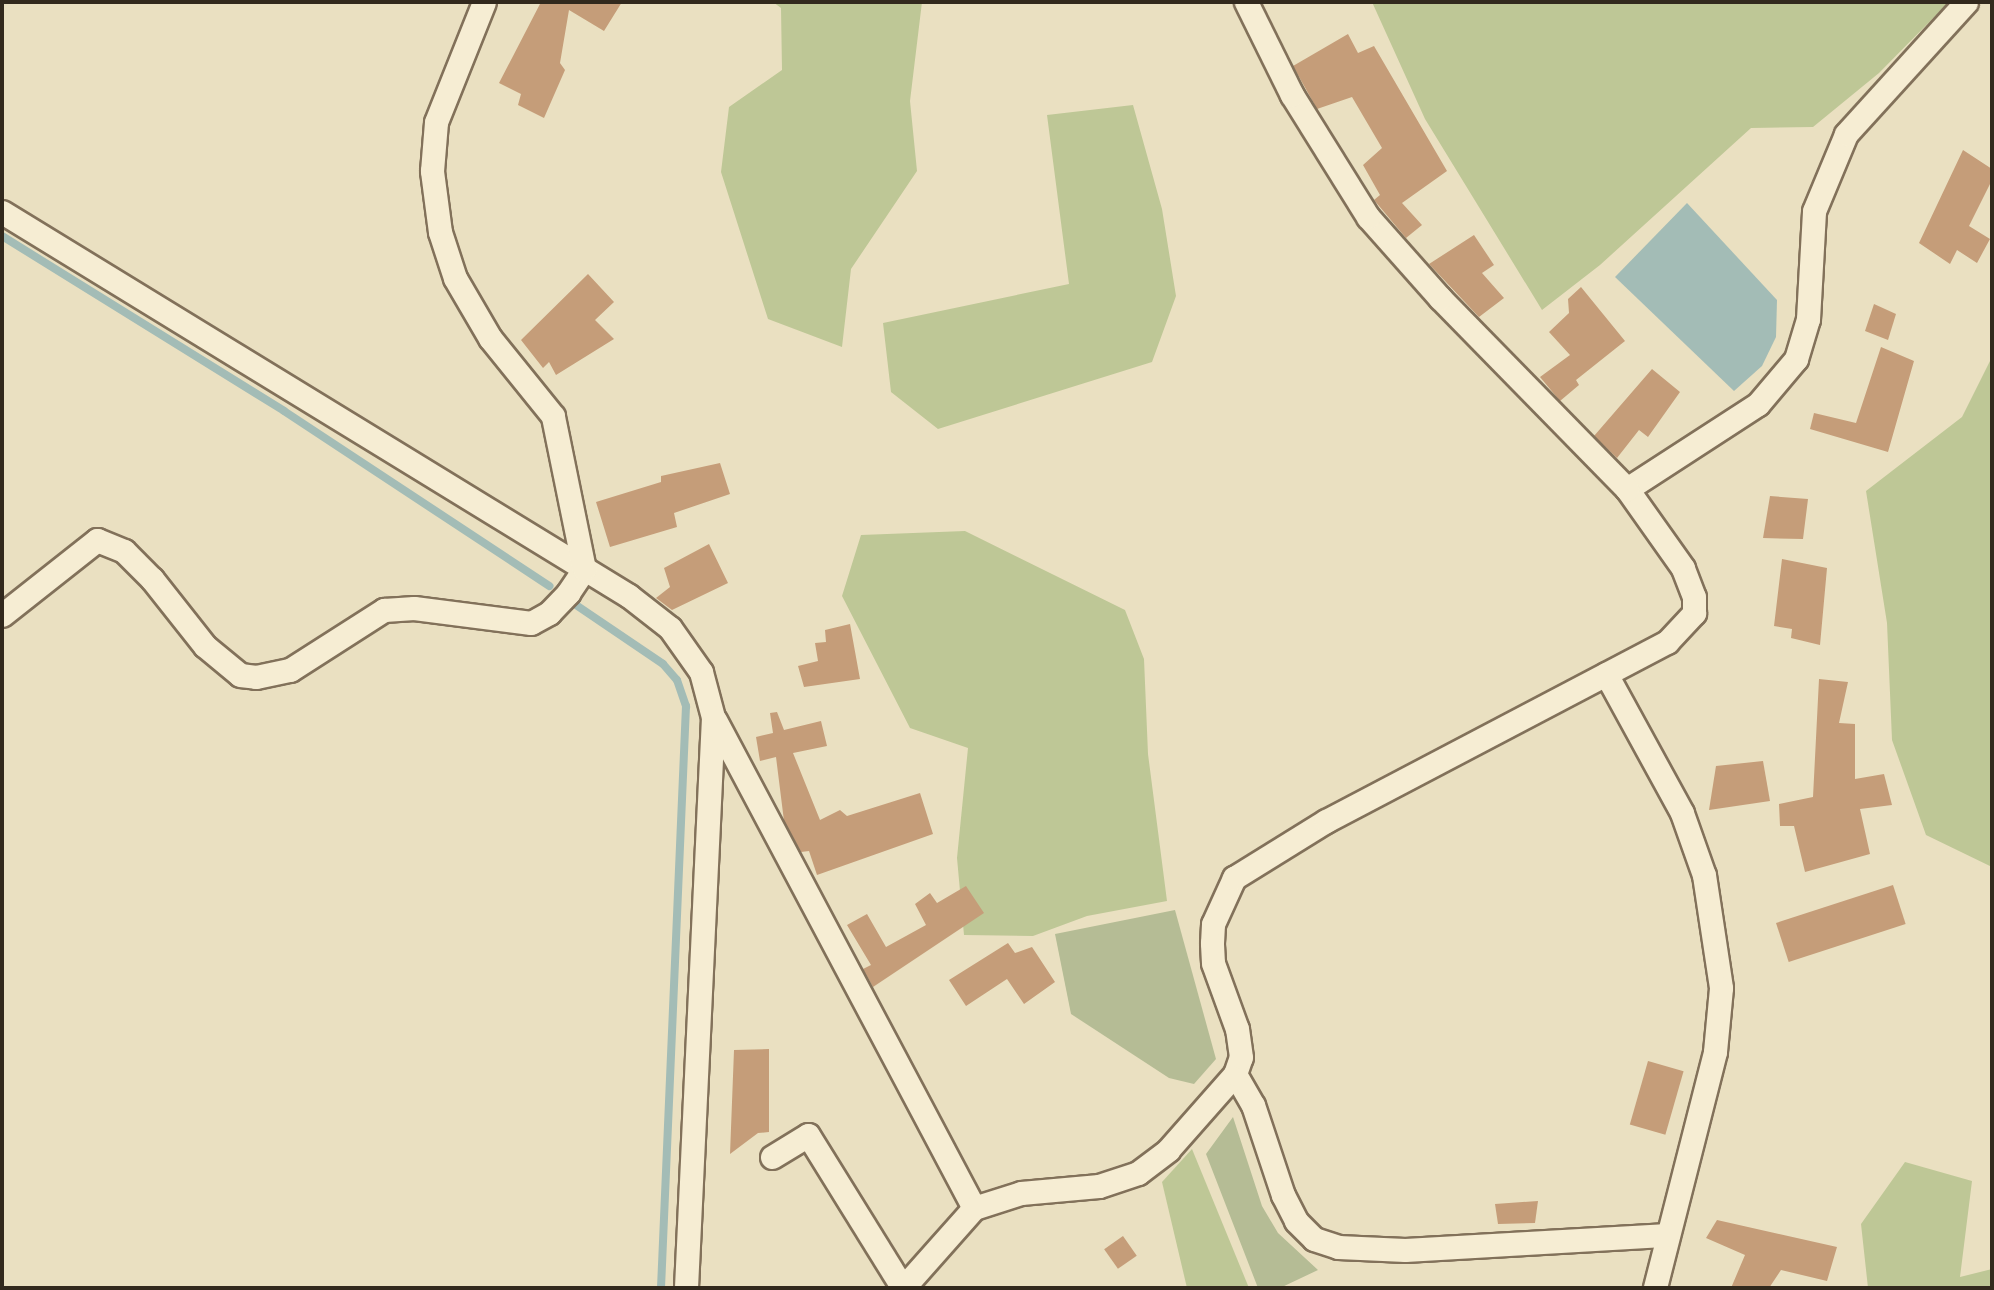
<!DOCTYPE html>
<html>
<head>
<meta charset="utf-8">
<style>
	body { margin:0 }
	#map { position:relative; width:1994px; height:1290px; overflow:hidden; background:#eae0c1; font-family:"Zilla Slab",serif }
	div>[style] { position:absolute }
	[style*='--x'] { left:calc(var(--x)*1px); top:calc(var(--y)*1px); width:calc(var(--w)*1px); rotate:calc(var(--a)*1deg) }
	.green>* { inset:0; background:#bec796 }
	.cemetery>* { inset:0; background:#b5bc95 }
	.water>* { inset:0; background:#a3bcb6 }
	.stream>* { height:8px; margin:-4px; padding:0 4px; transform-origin:4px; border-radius:4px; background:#a3bcb6 }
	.building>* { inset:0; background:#c59d79; transform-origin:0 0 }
	.roads { filter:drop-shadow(2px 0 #82715a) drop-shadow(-2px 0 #82715a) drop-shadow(0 2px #82715a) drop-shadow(0 -2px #82715a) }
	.minor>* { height:23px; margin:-11.5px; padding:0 11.5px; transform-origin:11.5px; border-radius:11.5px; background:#f6edd3 }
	span { translate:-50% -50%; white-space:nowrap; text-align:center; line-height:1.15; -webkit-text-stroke:5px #f2ead0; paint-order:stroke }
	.frame { position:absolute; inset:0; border:4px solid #32291d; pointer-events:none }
</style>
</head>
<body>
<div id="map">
	<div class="green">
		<div style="clip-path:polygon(773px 2px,922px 2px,910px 101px,917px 171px,851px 269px,842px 347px,768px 319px,721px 172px,729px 107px,782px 70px,781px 8px)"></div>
		<div style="clip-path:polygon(1372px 2px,1949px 2px,1879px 73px,1813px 127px,1751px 128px,1600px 265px,1542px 310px,1425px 119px)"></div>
		<div style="clip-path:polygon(1133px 105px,1162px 209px,1176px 296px,1152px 362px,938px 429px,891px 392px,883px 323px,1069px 284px,1047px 115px)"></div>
		<div style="clip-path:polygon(1992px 357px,1992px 867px,1926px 835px,1892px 740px,1887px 623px,1866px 491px,1962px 417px)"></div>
		<div style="clip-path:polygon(965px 531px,1125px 610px,1144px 659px,1148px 754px,1167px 901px,1087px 916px,1033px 936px,964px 935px,957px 858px,968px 748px,910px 728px,842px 596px,861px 535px)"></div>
		<div style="clip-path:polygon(1192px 1149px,1249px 1288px,1187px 1288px,1162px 1182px)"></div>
		<div style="clip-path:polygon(1905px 1162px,1972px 1181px,1960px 1277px,1992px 1269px,1992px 1288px,1868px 1288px,1861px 1224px)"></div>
	</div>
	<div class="cemetery">
		<div style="clip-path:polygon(1175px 910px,1216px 1059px,1194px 1084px,1169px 1078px,1071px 1014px,1055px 934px)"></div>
		<div style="clip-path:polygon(1233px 1117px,1262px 1206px,1278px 1233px,1318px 1270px,1280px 1288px,1258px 1288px,1206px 1154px)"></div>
	</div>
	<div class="water">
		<div style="clip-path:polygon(1687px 203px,1777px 300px,1776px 337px,1762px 366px,1734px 391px,1615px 277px)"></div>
	</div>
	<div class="stream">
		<div style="--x:2;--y:236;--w:332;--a:31.8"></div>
		<div style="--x:284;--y:411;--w:318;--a:33.4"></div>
		<div style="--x:576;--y:605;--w:105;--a:34.1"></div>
		<div style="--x:663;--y:664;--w:21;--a:49"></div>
		<div style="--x:677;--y:680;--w:28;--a:71"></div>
		<div style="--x:686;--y:706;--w:583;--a:92.46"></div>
	</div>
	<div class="building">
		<div style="clip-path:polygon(541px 2px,622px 2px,604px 31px,569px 10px,560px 63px,565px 70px,544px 118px,518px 105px,521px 94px,499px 83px)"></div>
		<div style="clip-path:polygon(1348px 34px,1358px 53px,1374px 46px,1447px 171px,1402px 203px,1422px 225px,1406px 238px,1374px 200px,1380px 195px,1363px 165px,1382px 148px,1352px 97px,1317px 109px,1293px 66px)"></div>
		<div style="clip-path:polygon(1963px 150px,1992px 169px,1992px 180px,1969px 226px,1990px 239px,1977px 263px,1957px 250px,1950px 264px,1919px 243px)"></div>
		<div style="clip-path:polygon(1474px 235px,1494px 265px,1482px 273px,1504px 298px,1479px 317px,1429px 264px)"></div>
		<div style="clip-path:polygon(588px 274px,614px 302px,595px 320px,614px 339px,556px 375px,549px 362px,543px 368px,521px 340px)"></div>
		<div style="clip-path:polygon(1581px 287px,1625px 341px,1576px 380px,1579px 385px,1560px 401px,1540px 377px,1570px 355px,1549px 332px,1569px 313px,1568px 299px)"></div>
		<div style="clip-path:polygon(1874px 304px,1896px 314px,1888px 340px,1865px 331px)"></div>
		<div style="clip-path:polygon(1881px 347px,1914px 361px,1888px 452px,1810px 429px,1814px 413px,1856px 423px)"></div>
		<div style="clip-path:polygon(1652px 369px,1680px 392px,1648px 437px,1639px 430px,1617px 458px,1594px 436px)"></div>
		<div style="clip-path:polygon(720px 463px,730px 494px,674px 513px,677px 527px,610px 547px,596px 502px,661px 482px,661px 476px)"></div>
		<div style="clip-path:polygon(1770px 496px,1808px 499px,1803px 539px,1763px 538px)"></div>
		<div style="clip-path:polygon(709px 544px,728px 583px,672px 610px,656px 598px,670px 587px,664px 568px)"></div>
		<div style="clip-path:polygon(1782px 559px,1827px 568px,1820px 645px,1791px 638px,1792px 629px,1774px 626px)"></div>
		<div style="clip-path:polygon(850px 624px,860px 679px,804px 687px,798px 666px,818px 661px,815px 643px,826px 642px,825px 630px)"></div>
		<div style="clip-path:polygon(1819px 679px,1848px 682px,1839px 723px,1855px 724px,1855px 779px,1884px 774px,1892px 805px,1860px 809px,1870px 854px,1805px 872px,1794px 826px,1780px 826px,1779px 804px,1813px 797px)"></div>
		<div style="clip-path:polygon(777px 712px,784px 730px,821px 721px,827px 746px,793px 753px,820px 820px,840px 810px,847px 816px,920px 793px,933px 834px,817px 875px,809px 851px,801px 852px,784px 821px,776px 757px,760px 761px,756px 737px,773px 733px,770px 713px)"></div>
		<div style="clip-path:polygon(1763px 761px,1770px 801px,1709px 810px,1716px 766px)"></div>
		<div style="left:1893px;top:885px;width:41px;height:123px;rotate:72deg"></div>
		<div style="clip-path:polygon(966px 886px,984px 913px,873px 987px,863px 969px,871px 965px,847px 925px,867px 914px,886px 947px,926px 925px,915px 904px,930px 893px,937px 903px)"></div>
		<div style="clip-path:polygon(1008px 943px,1015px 953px,1032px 947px,1055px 982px,1024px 1004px,1007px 979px,966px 1006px,949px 980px)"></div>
		<div style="clip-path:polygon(769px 1049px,769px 1132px,758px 1133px,730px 1154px,734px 1050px)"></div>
		<div style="left:1648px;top:1061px;width:37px;height:66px;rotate:16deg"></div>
		<div style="clip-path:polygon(1538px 1201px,1535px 1223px,1498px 1224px,1495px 1204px)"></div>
		<div style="clip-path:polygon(1717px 1220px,1837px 1247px,1827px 1281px,1781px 1270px,1769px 1288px,1731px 1288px,1745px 1255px,1706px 1238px)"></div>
		<div style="left:1123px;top:1236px;width:24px;height:23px;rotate:55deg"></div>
	</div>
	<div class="roads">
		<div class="minor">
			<div style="--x:2;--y:212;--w:735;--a:31.48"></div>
			<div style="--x:629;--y:596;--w:52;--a:38"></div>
			<div style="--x:670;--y:628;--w:54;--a:54.8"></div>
			<div style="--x:701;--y:672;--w:47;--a:75.1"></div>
			<div style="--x:713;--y:717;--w:572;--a:92.71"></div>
			<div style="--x:1627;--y:489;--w:156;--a:-33"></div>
			<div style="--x:1758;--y:404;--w:59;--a:-49.8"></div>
			<div style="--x:1796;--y:359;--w:42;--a:-73.3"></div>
			<div style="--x:1808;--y:319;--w:108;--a:-86.8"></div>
			<div style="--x:1814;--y:211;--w:83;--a:-67.4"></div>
			<div style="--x:1846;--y:134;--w:178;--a:-47.7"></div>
			<div style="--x:2;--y:615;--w:121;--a:-38.3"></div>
			<div style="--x:97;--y:540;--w:29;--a:22"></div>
			<div style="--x:124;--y:551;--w:40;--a:45"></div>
			<div style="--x:152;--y:579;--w:85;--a:51.7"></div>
			<div style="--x:205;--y:646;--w:45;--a:39.6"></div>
			<div style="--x:240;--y:675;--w:16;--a:7"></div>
			<div style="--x:256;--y:677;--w:35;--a:-12"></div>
			<div style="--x:290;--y:670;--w:112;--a:-32.6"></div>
			<div style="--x:384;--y:610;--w:30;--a:-4"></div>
			<div style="--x:414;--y:608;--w:118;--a:7.3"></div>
			<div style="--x:531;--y:623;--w:21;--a:-29"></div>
			<div style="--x:549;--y:613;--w:28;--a:-46"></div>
			<div style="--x:568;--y:593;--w:29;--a:-56"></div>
			<div style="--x:584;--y:569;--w:156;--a:-101.5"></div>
			<div style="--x:553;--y:416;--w:100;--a:-128.9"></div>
			<div style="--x:490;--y:338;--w:69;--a:-120.3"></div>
			<div style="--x:455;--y:278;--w:48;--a:-108.1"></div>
			<div style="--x:440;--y:232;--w:62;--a:-97.5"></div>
			<div style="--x:432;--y:171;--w:49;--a:-85.3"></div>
			<div style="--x:436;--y:122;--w:129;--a:-68.2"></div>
			<div style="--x:1606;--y:674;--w:158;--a:61.3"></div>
			<div style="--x:1682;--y:813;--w:66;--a:70.5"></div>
			<div style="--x:1704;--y:875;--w:114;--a:81.4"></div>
			<div style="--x:1721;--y:988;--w:64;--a:95.4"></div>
			<div style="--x:1715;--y:1052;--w:244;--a:104.3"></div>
			<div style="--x:715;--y:720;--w:552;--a:62.04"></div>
			<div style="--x:1235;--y:1074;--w:36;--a:60"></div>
			<div style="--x:1253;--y:1105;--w:95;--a:71.6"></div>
			<div style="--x:1283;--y:1195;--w:29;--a:63"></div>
			<div style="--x:1296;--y:1221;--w:25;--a:45"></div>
			<div style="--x:1314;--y:1239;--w:25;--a:18"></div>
			<div style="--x:1338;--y:1247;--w:67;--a:2.6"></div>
			<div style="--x:1405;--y:1250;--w:263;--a:-3.3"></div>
			<div style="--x:772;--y:1157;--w:42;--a:-31.4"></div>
			<div style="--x:808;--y:1135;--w:180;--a:58.2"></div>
			<div style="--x:903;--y:1288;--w:107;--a:-48.4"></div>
			<div style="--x:974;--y:1208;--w:49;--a:-17.7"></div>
			<div style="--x:1021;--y:1193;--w:78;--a:-5.1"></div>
			<div style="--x:1099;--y:1186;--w:41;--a:-18.4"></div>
			<div style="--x:1138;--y:1173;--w:38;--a:-37"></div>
			<div style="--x:1168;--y:1150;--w:101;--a:-48.6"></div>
			<div style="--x:1235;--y:1074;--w:18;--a:-71"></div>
			<div style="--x:1241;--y:1057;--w:28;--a:-98"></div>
			<div style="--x:1237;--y:1029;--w:70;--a:-110"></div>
			<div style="--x:1213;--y:963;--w:20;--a:-93"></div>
			<div style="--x:1212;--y:943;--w:19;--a:-87"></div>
			<div style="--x:1213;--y:924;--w:51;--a:-65.5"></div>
			<div style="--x:1234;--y:878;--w:108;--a:-31.8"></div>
			<div style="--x:1326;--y:821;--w:385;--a:-27.7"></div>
			<div style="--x:1667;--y:642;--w:40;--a:-47"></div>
			<div style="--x:1694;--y:613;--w:16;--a:-90"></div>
			<div style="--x:1694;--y:597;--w:31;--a:-111"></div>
			<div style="--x:1683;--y:568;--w:97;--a:-125.3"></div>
			<div style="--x:1627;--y:489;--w:267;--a:-134.4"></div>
			<div style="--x:1440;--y:298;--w:108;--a:-131.6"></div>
			<div style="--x:1368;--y:217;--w:144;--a:-121.9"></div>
			<div style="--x:1292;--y:95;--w:104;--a:-116.3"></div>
		</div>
	</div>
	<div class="frame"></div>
</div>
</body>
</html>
